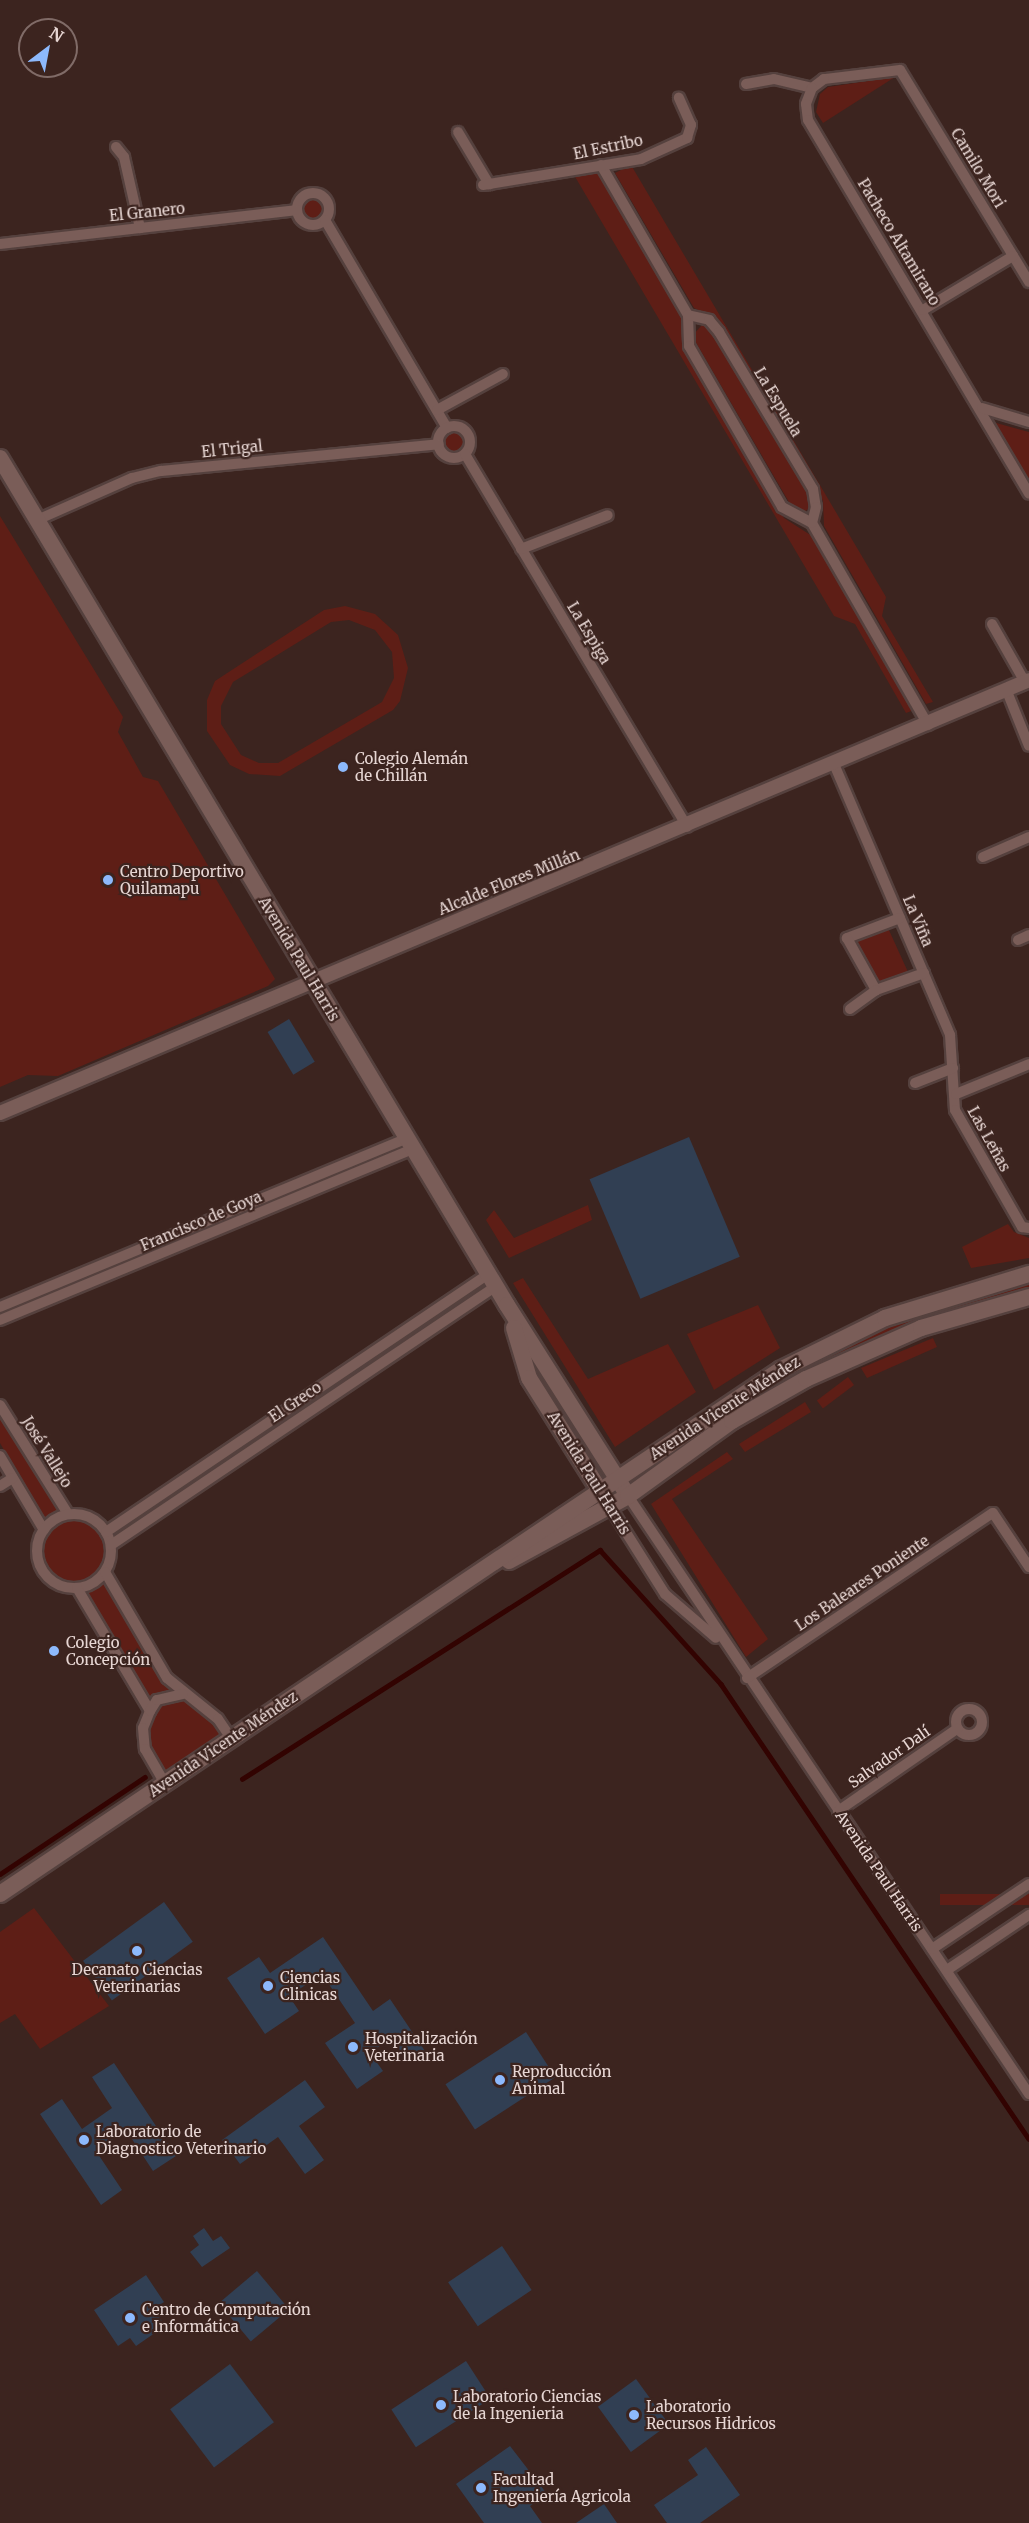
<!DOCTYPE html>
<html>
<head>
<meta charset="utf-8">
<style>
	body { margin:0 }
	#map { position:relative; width:1029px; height:2523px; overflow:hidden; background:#3c241f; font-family:Merriweather,serif }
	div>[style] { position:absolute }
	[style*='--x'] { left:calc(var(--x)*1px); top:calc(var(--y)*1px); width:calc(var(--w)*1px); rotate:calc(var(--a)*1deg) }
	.green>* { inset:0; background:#5e1e16; transform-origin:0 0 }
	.round { border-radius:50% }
	.stream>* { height:4.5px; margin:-2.25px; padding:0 2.25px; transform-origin:2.25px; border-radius:2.25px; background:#320301 }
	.building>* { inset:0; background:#313f53; transform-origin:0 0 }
	.roads { filter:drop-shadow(2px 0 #55413e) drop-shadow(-2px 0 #55413e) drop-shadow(0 2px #55413e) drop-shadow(0 -2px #55413e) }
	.minor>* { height:10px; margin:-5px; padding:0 5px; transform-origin:5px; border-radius:5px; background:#7a5d58 }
	.minor>.ring { margin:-5px; padding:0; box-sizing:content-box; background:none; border:10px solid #7a5d58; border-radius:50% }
	.tertiary>* { height:14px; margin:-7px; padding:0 7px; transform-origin:7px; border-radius:7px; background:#7a5d58 }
	.secondary>* { height:16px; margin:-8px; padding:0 8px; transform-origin:8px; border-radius:8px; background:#7a5d58 }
	.dots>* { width:16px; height:16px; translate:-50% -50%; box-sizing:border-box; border:3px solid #3c241f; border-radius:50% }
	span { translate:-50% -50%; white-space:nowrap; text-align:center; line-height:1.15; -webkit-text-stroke:4.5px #3c241f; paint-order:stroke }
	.street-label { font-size:15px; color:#e7d6d3 }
	.poi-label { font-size:15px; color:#e7d6d3 }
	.left { translate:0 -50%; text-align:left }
	.north { position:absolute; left:18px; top:18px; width:60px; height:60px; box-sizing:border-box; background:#3c241f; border:2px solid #806b67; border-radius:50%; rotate:32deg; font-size:16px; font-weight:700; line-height:24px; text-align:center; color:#e7d6d3 }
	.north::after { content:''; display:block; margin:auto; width:21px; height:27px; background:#8db9fc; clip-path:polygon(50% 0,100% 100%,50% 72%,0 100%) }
</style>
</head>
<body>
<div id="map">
	<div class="green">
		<div style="clip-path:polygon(895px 77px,823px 123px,816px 112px,820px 94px,828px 87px)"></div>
		<div style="clip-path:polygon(631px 165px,886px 597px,882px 616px,933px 702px,926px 704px,824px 526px,823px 501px,717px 319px,694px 308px,615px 173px)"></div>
		<div style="clip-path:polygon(597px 171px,682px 314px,683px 344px,784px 518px,812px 536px,914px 710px,906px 713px,855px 624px,834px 616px,574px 175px)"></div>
		<div class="round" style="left:302px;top:198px;width:22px;height:22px"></div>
		<div style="clip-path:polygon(702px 325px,710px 329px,811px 500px,810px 508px,802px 513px,793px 509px,692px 336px)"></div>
		<div style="clip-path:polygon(989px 421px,1029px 432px,1029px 485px)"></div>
		<div class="round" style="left:444px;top:430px;width:22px;height:22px"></div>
		<div style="clip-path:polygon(0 516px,123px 717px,118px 732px,143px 777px,158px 781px,275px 979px,268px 986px,58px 1076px,28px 1075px,0 1087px)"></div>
		<div style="clip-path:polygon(evenodd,345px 606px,375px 614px,398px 635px,408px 668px,400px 701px,393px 710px,280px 776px,249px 774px,230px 765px,207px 731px,207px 700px,215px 681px,324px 610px,345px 606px,349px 620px,375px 630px,392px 652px,394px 678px,382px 702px,278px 763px,259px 763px,241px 755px,221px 724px,221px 706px,233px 682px,331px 622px,349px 620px)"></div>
		<div style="clip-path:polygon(888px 928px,908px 972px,877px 983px,855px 941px)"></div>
		<div style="clip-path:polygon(588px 1205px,592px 1220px,509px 1258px,486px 1220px,494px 1210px,514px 1238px)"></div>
		<div style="clip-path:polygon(1008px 1224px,1014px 1232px,1029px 1238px,1029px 1258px,971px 1268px,962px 1247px)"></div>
		<div style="clip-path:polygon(523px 1278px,588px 1379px,668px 1344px,696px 1392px,615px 1447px,513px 1283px)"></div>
		<div style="clip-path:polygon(1029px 1282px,1029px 1288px,954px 1308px,838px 1354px,642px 1476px,638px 1469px,798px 1369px,877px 1331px)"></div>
		<div style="clip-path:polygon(758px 1305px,780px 1348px,714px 1390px,687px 1334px)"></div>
		<div style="clip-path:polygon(933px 1338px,937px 1347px,867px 1378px,861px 1368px)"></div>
		<div style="left:848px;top:1377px;width:10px;height:39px;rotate:53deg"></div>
		<div style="clip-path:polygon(805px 1402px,811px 1412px,745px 1452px,739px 1444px)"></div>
		<div style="clip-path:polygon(0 1409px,65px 1514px,47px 1525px,0 1443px)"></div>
		<div style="clip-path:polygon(727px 1452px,733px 1459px,672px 1499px,768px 1639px,746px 1657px,651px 1504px)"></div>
		<div class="round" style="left:40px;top:1518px;width:68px;height:68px"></div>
		<div style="left:107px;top:1580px;width:130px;height:26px;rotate:59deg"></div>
		<div style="clip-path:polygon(182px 1697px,216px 1720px,227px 1738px,169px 1778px,147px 1744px,148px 1724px,159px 1703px)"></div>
		<div style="left:1029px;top:1894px;width:11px;height:89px;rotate:90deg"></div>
		<div style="clip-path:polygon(34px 1908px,109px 2006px,40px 2049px,15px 2014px,0 2023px,0 1932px)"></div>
	</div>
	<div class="stream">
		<div style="--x:242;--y:1779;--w:425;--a:-32.6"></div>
		<div style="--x:600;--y:1550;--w:181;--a:47.9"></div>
		<div style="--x:721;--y:1684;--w:549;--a:55.91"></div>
		<div style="--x:0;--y:1874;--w:174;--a:-33.8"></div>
	</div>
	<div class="building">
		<div style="left:289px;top:1019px;width:50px;height:25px;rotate:59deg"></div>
		<div style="left:689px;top:1137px;width:130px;height:108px;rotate:67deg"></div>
		<div style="left:164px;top:1902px;width:49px;height:100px;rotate:54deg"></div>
		<div style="clip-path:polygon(323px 1937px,373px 2011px,390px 1999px,425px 2051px,408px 2063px,391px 2038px,370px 2053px,383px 2071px,357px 2089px,325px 2043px,355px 2023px,322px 1974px,289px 1996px,299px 2011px,265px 2034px,227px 1978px,259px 1957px,270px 1973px)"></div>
		<div style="left:526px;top:2032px;width:54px;height:96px;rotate:57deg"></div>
		<div style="clip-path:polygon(114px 2063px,176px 2156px,153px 2171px,126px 2130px,96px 2151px,122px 2190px,101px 2205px,40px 2114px,62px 2099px,82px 2129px,112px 2108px,92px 2077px)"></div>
		<div style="clip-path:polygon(305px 2080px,325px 2107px,299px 2126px,324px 2160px,305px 2174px,278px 2137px,240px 2164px,222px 2140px)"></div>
		<div style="clip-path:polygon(204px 2228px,213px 2241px,221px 2236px,230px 2248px,202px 2267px,190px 2252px,199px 2245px,193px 2236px)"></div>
		<div style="left:502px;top:2246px;width:53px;height:65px;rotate:56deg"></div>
		<div style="left:257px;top:2271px;width:50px;height:50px;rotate:50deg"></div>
		<div style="clip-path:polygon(146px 2275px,164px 2302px,154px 2309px,165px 2326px,136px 2346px,130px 2338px,118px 2346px,94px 2310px)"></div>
		<div style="left:466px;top:2361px;width:45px;height:89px;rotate:57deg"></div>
		<div style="left:230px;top:2364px;width:73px;height:75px;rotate:53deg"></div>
		<div style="left:636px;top:2379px;width:56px;height:47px;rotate:54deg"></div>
		<div style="clip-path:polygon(510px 2446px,547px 2494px,530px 2506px,542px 2523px,484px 2523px,456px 2484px)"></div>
		<div style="clip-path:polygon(706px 2447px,740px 2495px,700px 2523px,667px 2523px,654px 2505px,698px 2475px,688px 2460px)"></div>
		<div style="clip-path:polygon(604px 2504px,617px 2523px,576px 2523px)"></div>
	</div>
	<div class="roads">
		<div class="minor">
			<div style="--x:746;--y:84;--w:28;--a:-10"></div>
			<div style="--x:774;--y:79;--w:39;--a:13"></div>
			<div style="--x:458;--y:132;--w:61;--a:59.2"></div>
			<div style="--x:116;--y:147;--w:13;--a:51"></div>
			<div style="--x:124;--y:157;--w:73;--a:77.3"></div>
			<div style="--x:601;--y:165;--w:173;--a:59.9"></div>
			<div style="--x:688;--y:315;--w:31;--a:88"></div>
			<div style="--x:689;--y:346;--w:186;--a:60"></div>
			<div style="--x:782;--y:507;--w:34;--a:28"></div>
			<div style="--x:812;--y:523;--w:233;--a:60.1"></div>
			<div style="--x:483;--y:185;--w:160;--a:-9.3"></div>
			<div style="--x:641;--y:159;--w:51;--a:-24.5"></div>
			<div style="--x:687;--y:138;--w:14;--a:-73"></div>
			<div style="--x:691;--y:125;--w:30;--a:-114"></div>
			<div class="ring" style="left:297px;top:193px;width:22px;height:22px"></div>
			<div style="--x:325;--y:220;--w:241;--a:59.6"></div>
			<div style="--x:0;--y:244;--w:299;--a:-6.5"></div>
			<div style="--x:1029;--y:282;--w:248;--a:-121.3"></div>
			<div style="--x:900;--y:70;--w:77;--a:173.2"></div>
			<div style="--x:824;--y:79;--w:15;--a:143"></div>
			<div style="--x:812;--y:88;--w:17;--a:111"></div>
			<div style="--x:806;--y:104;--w:16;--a:83"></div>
			<div style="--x:808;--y:120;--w:434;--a:59.4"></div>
			<div style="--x:923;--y:310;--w:105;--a:-31"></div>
			<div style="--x:688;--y:315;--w:22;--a:13"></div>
			<div style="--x:709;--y:320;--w:16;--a:50"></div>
			<div style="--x:719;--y:332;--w:183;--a:59.1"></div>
			<div style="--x:813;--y:489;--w:18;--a:81"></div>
			<div style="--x:816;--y:507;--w:16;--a:104"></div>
			<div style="--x:982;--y:408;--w:49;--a:16.6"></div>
			<div style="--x:437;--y:410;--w:75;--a:-28.6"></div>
			<div class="ring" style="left:438px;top:426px;width:22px;height:22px"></div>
			<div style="--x:465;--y:454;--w:434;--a:59.2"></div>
			<div style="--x:37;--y:520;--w:104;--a:-23.9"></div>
			<div style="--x:132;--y:478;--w:30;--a:-14"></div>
			<div style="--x:161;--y:471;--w:279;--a:-5.5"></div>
			<div style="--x:521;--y:549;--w:93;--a:-21.3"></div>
			<div style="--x:992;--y:624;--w:67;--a:60.4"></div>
			<div style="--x:1006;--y:689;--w:61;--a:68"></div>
			<div style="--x:834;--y:764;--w:295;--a:66.8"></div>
			<div style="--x:950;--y:1035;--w:75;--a:86.2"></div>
			<div style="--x:955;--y:1110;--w:135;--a:60.2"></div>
			<div style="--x:1022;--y:1227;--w:7;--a:8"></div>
			<div style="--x:983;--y:857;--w:50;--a:-23.5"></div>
			<div style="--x:900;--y:918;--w:57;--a:159.3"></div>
			<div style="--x:847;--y:938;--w:60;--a:60.9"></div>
			<div style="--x:876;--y:990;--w:51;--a:-19.5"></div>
			<div style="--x:1018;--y:940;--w:12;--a:-24"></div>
			<div style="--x:850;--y:1009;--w:32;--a:-36"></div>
			<div style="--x:915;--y:1083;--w:41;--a:-21.5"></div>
			<div style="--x:956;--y:1094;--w:79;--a:-22.3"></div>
			<div style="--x:0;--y:1307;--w:441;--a:-22.5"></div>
			<div style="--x:0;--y:1320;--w:447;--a:-22.5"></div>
			<div style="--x:0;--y:1405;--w:128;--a:58"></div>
			<div style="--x:0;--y:1456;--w:86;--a:59.3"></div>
			<div style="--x:0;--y:1486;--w:15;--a:-32"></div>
			<div style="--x:628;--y:1496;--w:720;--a:56.16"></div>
			<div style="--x:610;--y:1507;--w:103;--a:57.7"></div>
			<div style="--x:665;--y:1594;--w:67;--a:40.8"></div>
			<div class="ring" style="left:37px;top:1514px;width:64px;height:64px"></div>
			<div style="--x:106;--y:1532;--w:461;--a:-34"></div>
			<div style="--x:111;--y:1545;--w:464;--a:-33.9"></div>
			<div style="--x:105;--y:1572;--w:123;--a:59.7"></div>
			<div style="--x:167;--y:1678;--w:65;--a:38.8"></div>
			<div style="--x:218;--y:1719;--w:23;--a:56"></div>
			<div style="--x:77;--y:1588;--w:143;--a:59.3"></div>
			<div style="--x:150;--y:1711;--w:18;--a:112"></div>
			<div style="--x:143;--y:1728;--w:21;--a:85"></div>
			<div style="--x:145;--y:1749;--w:39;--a:60"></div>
			<div style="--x:747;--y:1678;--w:296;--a:-33.9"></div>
			<div style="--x:993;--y:1513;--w:65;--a:56.3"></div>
			<div class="ring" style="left:956px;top:1709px;width:16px;height:16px"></div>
			<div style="--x:150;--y:1711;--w:13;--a:-58"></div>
			<div style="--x:157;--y:1700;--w:26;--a:-13"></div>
			<div style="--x:838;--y:1811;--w:145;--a:-34.6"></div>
			<div style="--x:932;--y:1949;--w:117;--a:-33.8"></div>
			<div style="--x:947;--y:1970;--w:99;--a:-33.9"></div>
		</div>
		<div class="tertiary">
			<div style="--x:0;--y:1113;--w:1116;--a:-22.82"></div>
		</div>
		<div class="secondary">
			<div style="--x:0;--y:458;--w:987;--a:59.1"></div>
			<div style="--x:507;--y:1305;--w:226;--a:57.6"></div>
			<div style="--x:514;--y:1328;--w:52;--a:73.3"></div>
			<div style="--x:529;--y:1378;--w:141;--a:57.8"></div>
			<div style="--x:509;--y:1561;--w:136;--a:-28.6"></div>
			<div style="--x:628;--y:1496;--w:128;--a:-35.8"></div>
			<div style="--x:732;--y:1421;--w:85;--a:-29.6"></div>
			<div style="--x:806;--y:1379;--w:126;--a:-23.9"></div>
			<div style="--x:921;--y:1328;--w:112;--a:-16"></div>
			<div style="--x:0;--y:1894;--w:940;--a:-33.89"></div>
			<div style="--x:780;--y:1370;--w:117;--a:-26.3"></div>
			<div style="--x:885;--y:1318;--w:151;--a:-17"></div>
		</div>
	</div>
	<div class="dots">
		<div style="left:343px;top:767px;background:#8db9fc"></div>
		<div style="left:108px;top:880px;background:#8db9fc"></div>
		<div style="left:54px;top:1651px;background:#8db9fc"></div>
		<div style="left:137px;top:1951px;background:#8db9fc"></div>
		<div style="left:268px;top:1986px;background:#8db9fc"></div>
		<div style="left:353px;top:2047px;background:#8db9fc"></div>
		<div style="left:500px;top:2080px;background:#8db9fc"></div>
		<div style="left:84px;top:2140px;background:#8db9fc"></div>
		<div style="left:130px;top:2318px;background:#8db9fc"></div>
		<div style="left:441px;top:2405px;background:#8db9fc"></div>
		<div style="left:634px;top:2415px;background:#8db9fc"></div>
		<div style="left:481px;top:2488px;background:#8db9fc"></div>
	</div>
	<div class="street-label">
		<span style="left:608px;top:147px;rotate:-12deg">El Estribo</span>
		<span style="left:978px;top:168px;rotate:59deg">Camilo Mori</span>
		<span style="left:147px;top:212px;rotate:-6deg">El Granero</span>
		<span style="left:899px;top:242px;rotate:59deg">Pacheco Altamirano</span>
		<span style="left:778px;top:402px;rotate:59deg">La Espuela</span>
		<span style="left:232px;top:449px;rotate:-6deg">El Trigal</span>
		<span style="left:589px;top:633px;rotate:59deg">La Espiga</span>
		<span style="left:509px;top:882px;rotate:-22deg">Alcalde Flores Millán</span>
		<span style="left:918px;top:921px;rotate:67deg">La Viña</span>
		<span style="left:299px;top:959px;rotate:59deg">Avenida Paul Harris</span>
		<span style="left:989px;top:1139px;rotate:61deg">Las Leñas</span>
		<span style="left:201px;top:1221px;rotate:-23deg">Francisco de Goya</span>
		<span style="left:295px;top:1402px;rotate:-34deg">El Greco</span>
		<span style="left:725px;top:1408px;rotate:-33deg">Avenida Vicente Méndez</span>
		<span style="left:47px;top:1452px;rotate:58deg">José Vallejo</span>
		<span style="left:589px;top:1473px;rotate:58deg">Avenida Paul Harris</span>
		<span style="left:862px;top:1583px;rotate:-34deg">Los Baleares Poniente</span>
		<span style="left:223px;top:1744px;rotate:-34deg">Avenida Vicente Méndez</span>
		<span style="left:889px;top:1757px;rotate:-35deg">Salvador Dalí</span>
		<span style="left:879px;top:1871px;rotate:56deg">Avenida Paul Harris</span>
	</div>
	<div class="poi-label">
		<span class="left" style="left:355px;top:767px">Colegio Alemán<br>de Chillán</span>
		<span class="left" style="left:120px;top:880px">Centro Deportivo<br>Quilamapu</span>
		<span class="left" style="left:66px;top:1651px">Colegio<br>Concepción</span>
		<span style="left:137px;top:1978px">Decanato Ciencias<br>Veterinarias</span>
		<span class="left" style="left:280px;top:1986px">Ciencias<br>Clinicas</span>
		<span class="left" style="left:365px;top:2047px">Hospitalización<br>Veterinaria</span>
		<span class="left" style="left:512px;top:2080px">Reproducción<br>Animal</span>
		<span class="left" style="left:96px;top:2140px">Laboratorio de<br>Diagnostico Veterinario</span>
		<span class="left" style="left:142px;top:2318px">Centro de Computación<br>e Informática</span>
		<span class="left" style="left:453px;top:2405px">Laboratorio Ciencias<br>de la Ingenieria</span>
		<span class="left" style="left:646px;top:2415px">Laboratorio<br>Recursos Hidricos</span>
		<span class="left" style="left:493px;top:2488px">Facultad<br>Ingeniería Agricola</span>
	</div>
	<div class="north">N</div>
</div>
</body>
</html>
